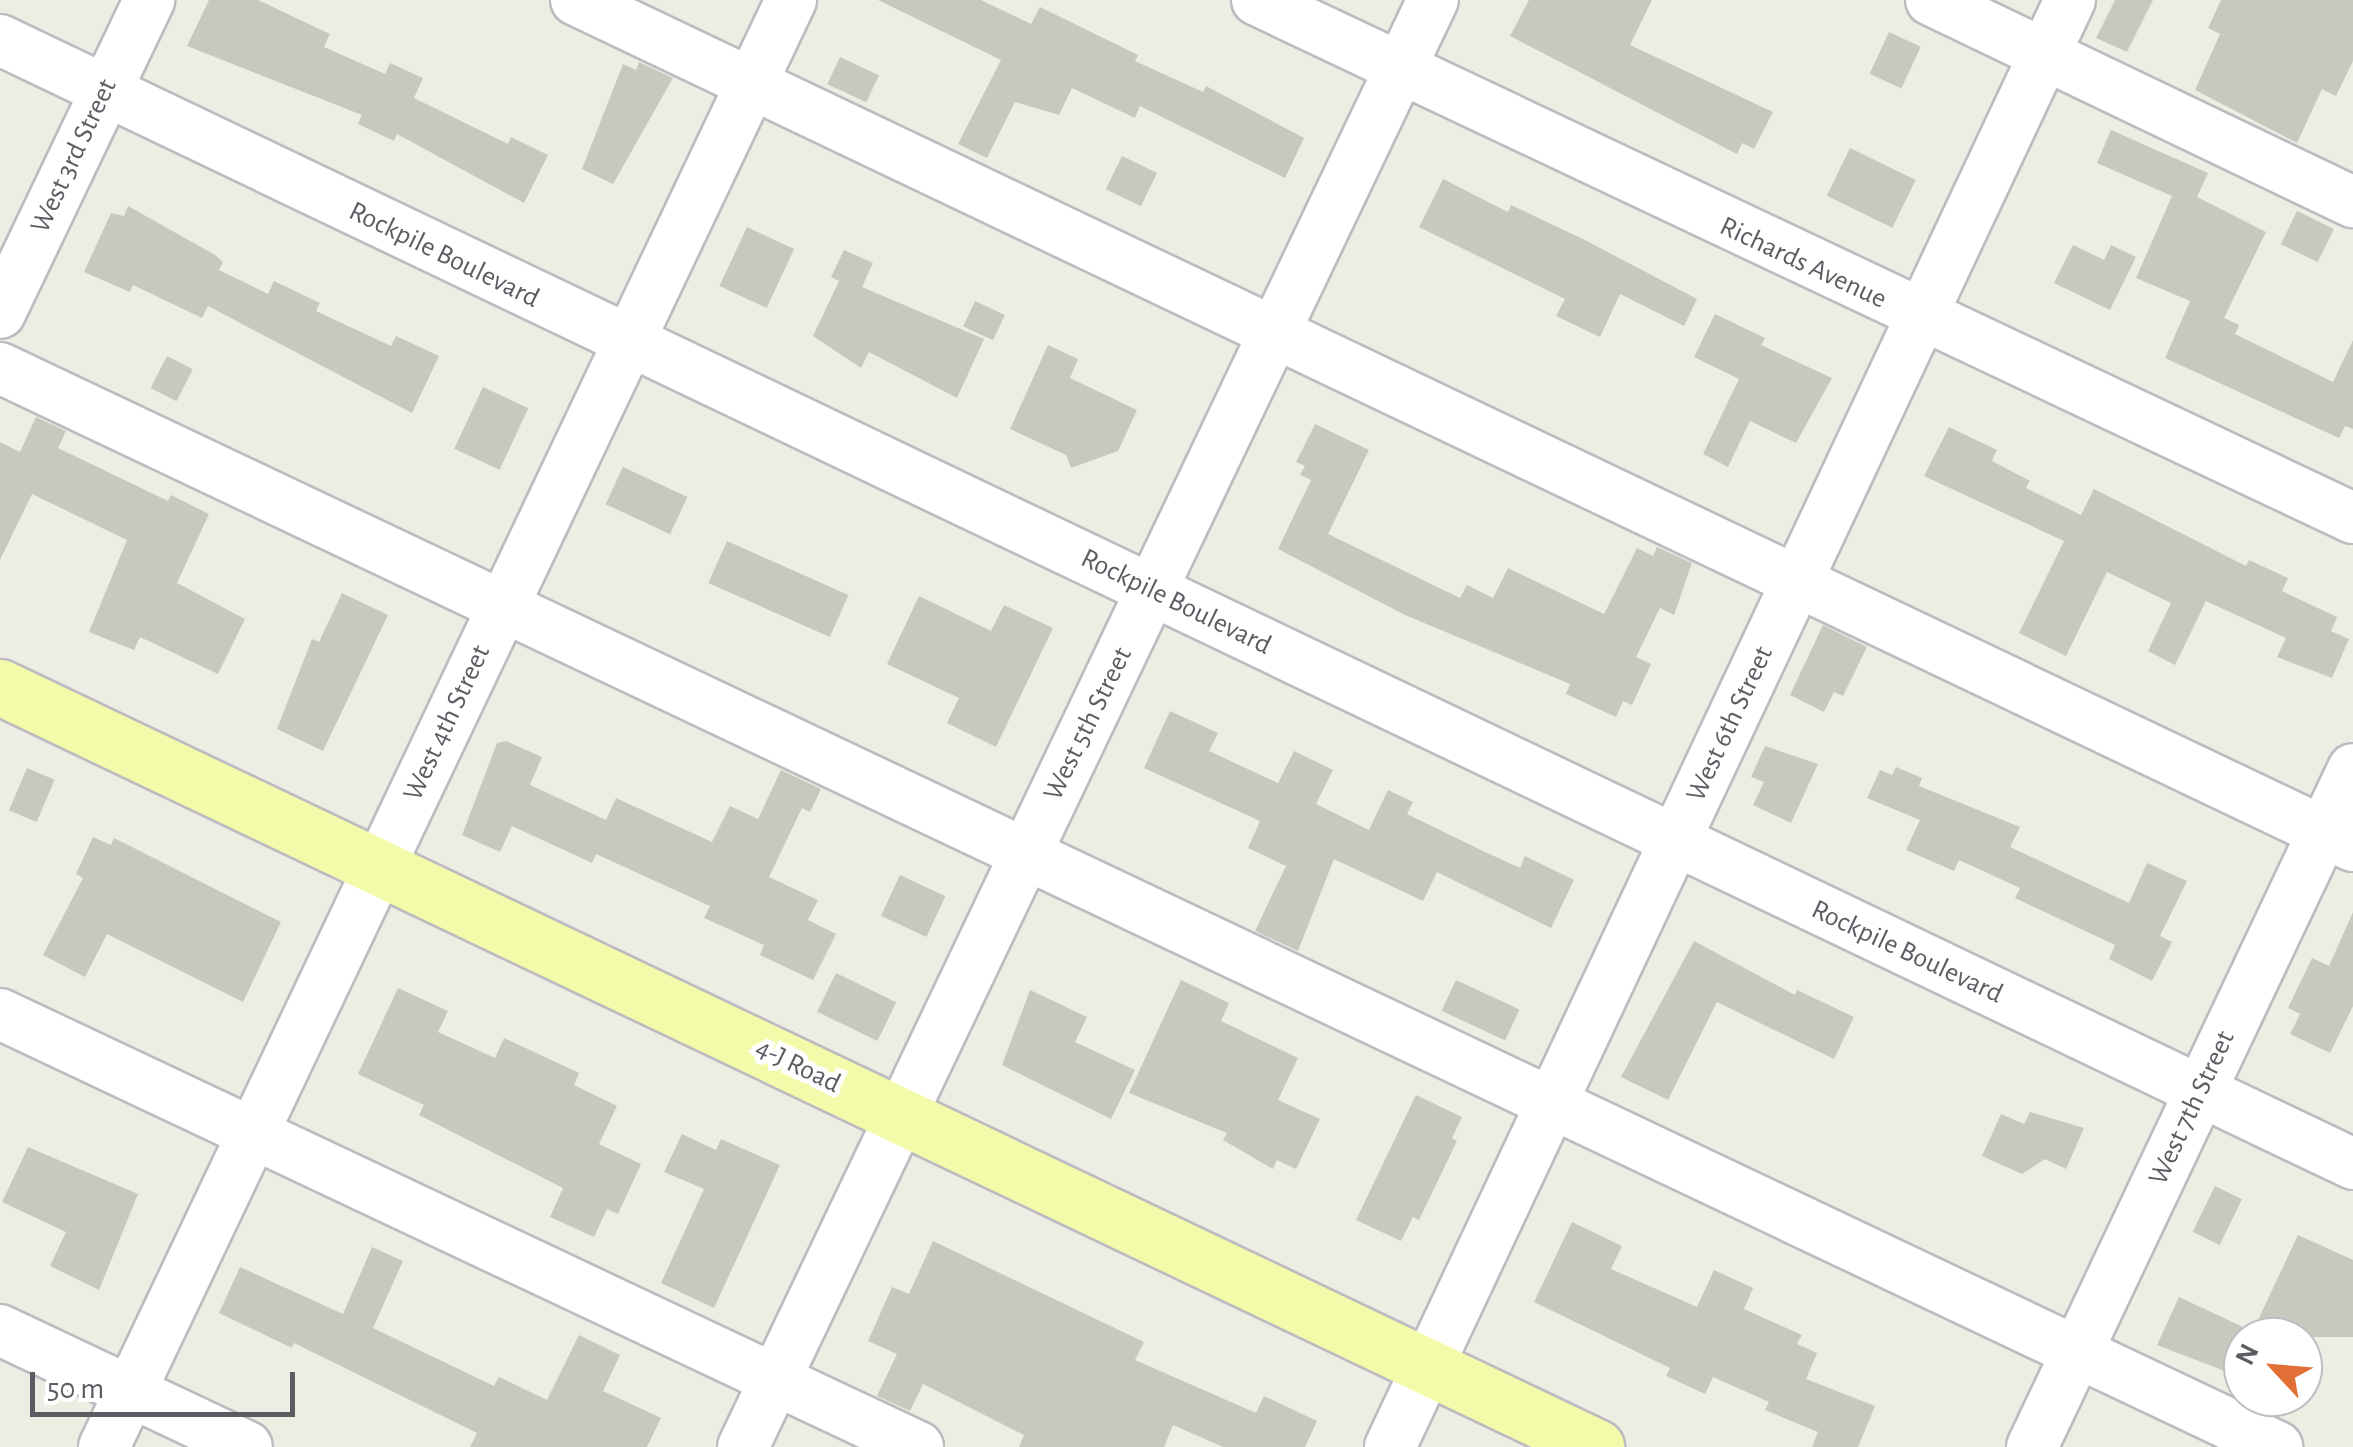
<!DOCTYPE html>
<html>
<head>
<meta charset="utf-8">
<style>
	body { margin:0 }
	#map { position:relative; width:2353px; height:1447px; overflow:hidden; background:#edede3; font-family:"Alegreya Sans",sans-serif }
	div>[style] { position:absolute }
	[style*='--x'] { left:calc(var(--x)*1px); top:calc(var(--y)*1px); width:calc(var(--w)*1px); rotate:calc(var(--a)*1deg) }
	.building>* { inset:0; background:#c8c8bf; transform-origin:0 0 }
	.roads { filter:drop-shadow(2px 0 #bbbbc1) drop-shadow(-2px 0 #bbbbc1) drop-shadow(0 2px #bbbbc1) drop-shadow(0 -2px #bbbbc1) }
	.minor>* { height:50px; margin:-25px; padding:0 25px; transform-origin:25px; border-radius:25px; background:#fff }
	.major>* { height:55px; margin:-27.5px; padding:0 27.5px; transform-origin:27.5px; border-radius:27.5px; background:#f3fbaa }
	span { translate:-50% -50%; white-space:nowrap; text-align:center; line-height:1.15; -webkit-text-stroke:10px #fff; paint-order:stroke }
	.street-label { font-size:28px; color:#5b5d63 }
	.north { position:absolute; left:2223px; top:1317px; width:100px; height:100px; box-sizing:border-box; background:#fff; border:2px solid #bdbec1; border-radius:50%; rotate:296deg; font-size:28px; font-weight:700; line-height:40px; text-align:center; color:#5b5d63 }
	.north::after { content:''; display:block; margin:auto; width:35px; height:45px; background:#e26f35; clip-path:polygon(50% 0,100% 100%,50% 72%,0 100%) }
	.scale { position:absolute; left:30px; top:1372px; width:265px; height:45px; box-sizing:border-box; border:5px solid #5b5d63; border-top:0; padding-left:12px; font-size:30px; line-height:35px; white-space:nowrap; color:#5b5d63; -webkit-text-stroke:8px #fff; paint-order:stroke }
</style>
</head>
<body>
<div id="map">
	<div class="building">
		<div style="clip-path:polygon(209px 0,258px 0,330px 34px,324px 47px,385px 74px,390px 63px,423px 78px,414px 98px,508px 144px,511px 137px,548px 155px,524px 203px,397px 134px,394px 141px,358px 124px,362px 115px,187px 46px)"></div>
		<div style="clip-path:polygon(878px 0,981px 0,1031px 24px,1040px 7px,1138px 55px,1135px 61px,1203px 92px,1206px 86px,1304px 138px,1285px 178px,1140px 106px,1135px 118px,1072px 88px,1059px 115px,1015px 102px,987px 158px,958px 144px,1001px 60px)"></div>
		<div style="clip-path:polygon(1529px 0,1652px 0,1630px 45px,1773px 112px,1754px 149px,1742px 143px,1737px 154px,1510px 36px)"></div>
		<div style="clip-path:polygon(2115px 0,2153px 0,2127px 52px,2096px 38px)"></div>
		<div style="clip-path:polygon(2221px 0,2353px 0,2353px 61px,2336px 96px,2322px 89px,2297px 143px,2195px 90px,2220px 34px,2208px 28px)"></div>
		<div style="left:1889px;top:32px;width:35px;height:46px;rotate:25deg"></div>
		<div style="left:840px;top:57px;width:43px;height:30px;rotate:25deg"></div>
		<div style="clip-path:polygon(639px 62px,673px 78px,613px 184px,582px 169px,623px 64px,636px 70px)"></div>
		<div style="clip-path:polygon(2111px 130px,2208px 173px,2197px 197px,2266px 232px,2224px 318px,2239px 325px,2235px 334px,2333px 382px,2353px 340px,2353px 429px,2345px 426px,2339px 438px,2165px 358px,2190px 301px,2136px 278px,2172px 196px,2097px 163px)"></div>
		<div style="left:1850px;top:148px;width:73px;height:53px;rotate:26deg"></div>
		<div style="left:1122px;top:156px;width:39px;height:37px;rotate:26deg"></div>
		<div style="clip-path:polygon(1443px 179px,1508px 212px,1511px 205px,1583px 239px,1697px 299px,1684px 326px,1620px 294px,1600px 337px,1556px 316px,1565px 299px,1419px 227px)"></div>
		<div style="clip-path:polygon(128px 206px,215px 255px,223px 262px,219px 270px,268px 294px,274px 281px,320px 303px,316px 311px,391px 346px,396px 336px,439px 356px,412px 413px,208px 306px,202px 318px,133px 285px,130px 292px,84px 272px,111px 213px,124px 216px)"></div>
		<div style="left:2297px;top:211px;width:41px;height:37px;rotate:26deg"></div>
		<div style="left:747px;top:227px;width:52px;height:65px;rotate:25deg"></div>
		<div style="clip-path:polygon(2073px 245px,2104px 260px,2111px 245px,2136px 257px,2110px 310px,2054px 283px)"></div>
		<div style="clip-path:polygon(844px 250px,873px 263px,862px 287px,984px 339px,957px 398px,869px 352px,861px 368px,813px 336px,839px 281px,831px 277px)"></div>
		<div style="left:975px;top:301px;width:33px;height:28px;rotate:25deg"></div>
		<div style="clip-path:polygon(1715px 314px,1765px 338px,1761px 345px,1832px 378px,1796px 443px,1750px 421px,1728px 467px,1703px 454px,1739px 379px,1694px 357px)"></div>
		<div style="clip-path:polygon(1048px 345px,1078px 359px,1070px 378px,1137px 410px,1118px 451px,1071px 468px,1066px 455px,1010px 429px)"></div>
		<div style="left:167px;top:356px;width:29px;height:36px;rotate:27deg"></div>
		<div style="left:483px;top:387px;width:50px;height:68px;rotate:25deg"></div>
		<div style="clip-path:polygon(36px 417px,66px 431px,58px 448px,168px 501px,171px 495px,209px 514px,177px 583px,245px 619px,218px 674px,140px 637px,134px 650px,89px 632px,127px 540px,32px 494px,0 560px,0 442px,20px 452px)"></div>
		<div style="clip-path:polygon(1315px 424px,1369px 450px,1328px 534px,1460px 598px,1467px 585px,1493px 598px,1508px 568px,1604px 614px,1637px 548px,1653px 556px,1657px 547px,1692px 563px,1674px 615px,1660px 608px,1636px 657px,1651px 664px,1632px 705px,1623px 701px,1616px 717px,1566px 694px,1570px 684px,1405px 615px,1278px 549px,1311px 480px,1300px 475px,1305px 466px,1296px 462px)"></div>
		<div style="clip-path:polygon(1949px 427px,1997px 450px,1992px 461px,2030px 481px,2026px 488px,2081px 515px,2094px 489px,2246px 566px,2249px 560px,2288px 578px,2282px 591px,2337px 617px,2331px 631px,2349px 639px,2332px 678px,2277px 657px,2286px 638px,2206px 601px,2175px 665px,2148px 651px,2171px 603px,2107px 572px,2066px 656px,2019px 633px,2064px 541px,1924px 476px)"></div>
		<div style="left:623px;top:467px;width:71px;height:41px;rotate:25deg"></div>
		<div style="left:727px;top:541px;width:133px;height:46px;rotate:24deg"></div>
		<div style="clip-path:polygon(342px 593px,388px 615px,323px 751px,277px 729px,312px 639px,319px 642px)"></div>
		<div style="clip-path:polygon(919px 596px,991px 631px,1004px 605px,1053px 628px,996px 747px,947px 723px,959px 698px,887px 664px)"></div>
		<div style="clip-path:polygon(1823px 625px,1867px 647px,1843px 696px,1834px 692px,1824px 712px,1790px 695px)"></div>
		<div style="clip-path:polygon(1170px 711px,1218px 733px,1209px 751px,1278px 783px,1294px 751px,1333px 770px,1316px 804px,1369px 830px,1388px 790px,1413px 802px,1407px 814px,1483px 851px,1520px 868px,1525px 856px,1574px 880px,1551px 928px,1437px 872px,1423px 901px,1334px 859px,1298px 951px,1255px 931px,1286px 866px,1248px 848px,1260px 821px,1144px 768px)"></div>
		<div style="clip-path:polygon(506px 741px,542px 757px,530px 785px,606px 820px,616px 798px,712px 842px,730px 806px,758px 819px,781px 770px,821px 789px,810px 812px,802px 808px,769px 877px,818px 900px,808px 920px,836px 934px,813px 980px,760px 955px,764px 945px,704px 918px,710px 906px,596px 854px,592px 863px,512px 826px,500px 852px,462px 835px,497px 743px)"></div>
		<div style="clip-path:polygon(1765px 746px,1818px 764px,1791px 823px,1753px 805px,1764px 782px,1751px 777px)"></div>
		<div style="clip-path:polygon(1896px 767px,1922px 778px,1919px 786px,2020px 827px,2010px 847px,2129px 903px,2147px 863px,2187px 881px,2160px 936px,2172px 942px,2152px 981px,2109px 959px,2115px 945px,2015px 898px,2020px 888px,1959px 860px,1954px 871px,1906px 850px,1920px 820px,1867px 798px,1880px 770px,1892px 775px)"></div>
		<div style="left:27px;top:768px;width:30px;height:46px;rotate:23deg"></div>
		<div style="clip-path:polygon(93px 837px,111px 845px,114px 838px,281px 922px,243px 1002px,107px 934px,85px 977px,43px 955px,83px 878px,76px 874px)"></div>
		<div style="left:900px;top:875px;width:50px;height:45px;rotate:25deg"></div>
		<div style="clip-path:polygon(2353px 912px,2353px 1006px,2330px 1053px,2290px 1034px,2300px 1014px,2288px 1008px,2312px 958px,2329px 966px)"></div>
		<div style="clip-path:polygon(1694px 941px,1795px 995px,1797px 990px,1854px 1017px,1834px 1059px,1717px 1002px,1668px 1100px,1621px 1077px)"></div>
		<div style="left:836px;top:973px;width:67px;height:43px;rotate:26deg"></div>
		<div style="clip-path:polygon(1181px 980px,1229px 1003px,1221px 1021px,1298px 1058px,1278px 1100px,1320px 1119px,1296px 1169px,1277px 1160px,1273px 1169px,1223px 1140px,1227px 1133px,1129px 1093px)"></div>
		<div style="left:1456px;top:980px;width:70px;height:34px;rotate:25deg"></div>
		<div style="clip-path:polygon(398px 988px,448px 1011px,438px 1032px,495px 1058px,504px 1038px,579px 1073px,574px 1085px,617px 1106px,599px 1144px,641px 1164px,618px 1214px,607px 1209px,594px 1237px,550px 1217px,563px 1188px,419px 1115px,424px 1105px,358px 1074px)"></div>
		<div style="clip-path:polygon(1030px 990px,1087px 1017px,1075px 1042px,1135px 1070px,1111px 1119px,1002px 1065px)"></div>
		<div style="clip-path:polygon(1416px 1095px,1462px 1117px,1452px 1138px,1457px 1141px,1419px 1220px,1413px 1217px,1401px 1241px,1356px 1220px)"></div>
		<div style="clip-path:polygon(2030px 1112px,2084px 1128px,2066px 1169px,2045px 1159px,2022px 1174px,1982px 1156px,2001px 1114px,2024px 1124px)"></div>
		<div style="clip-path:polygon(682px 1134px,716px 1150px,721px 1139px,780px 1165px,714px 1308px,661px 1283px,704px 1189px,664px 1172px)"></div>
		<div style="clip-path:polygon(28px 1147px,138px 1194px,99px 1290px,50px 1266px,66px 1232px,2px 1202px)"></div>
		<div style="left:2215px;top:1186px;width:30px;height:51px;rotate:26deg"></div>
		<div style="clip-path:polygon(1572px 1222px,1622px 1246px,1611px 1269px,1697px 1307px,1714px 1270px,1753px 1288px,1744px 1309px,1802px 1335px,1797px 1344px,1817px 1353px,1806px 1379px,1875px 1406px,1858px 1447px,1812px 1447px,1818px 1432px,1765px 1410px,1769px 1402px,1713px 1377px,1705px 1394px,1666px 1376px,1670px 1368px,1534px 1302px)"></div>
		<div style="clip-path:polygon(2298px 1235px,2353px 1260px,2353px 1337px,2250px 1337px)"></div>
		<div style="clip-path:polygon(933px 1241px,1144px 1342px,1135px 1360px,1256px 1413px,1264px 1396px,1317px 1421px,1305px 1447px,1223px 1447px,1173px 1425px,1164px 1447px,1019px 1447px,1024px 1435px,923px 1384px,910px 1411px,877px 1396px,897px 1354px,868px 1341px,892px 1287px,909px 1294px)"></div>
		<div style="clip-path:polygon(372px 1247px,403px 1261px,373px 1328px,494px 1386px,499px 1377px,547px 1400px,579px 1335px,620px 1355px,603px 1391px,661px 1418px,647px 1447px,470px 1447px,477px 1433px,294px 1343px,292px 1348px,219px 1313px,240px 1267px,343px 1314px)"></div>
		<div style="clip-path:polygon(2179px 1297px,2243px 1327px,2243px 1378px,2157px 1345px)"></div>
	</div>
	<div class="roads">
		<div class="minor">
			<div style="--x:576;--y:0;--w:1968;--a:25.46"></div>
			<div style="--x:1257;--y:0;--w:1212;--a:25.3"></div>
			<div style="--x:1931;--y:0;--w:468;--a:25.6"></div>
			<div style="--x:0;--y:40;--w:2608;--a:25.53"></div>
			<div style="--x:0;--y:313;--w:347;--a:-64.5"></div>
			<div style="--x:0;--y:368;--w:2520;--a:25.35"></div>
			<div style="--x:0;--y:1014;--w:1015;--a:25.25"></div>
			<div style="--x:0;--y:1330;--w:273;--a:25.3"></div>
			<div style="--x:104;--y:1447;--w:1602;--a:-64.6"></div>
			<div style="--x:743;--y:1447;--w:1603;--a:-64.51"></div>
			<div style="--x:1390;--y:1447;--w:1599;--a:-64.83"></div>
			<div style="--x:2032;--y:1447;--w:750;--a:-64.66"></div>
		</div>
		<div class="major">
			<div style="--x:0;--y:687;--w:1768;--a:25.46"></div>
		</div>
	</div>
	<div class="street-label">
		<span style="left:74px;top:156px;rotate:-65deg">West 3rd Street</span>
		<span style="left:444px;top:255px;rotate:26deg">Rockpile Boulevard</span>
		<span style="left:1803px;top:263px;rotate:25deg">Richards Avenue</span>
		<span style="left:1176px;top:602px;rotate:26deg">Rockpile Boulevard</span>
		<span style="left:447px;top:723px;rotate:-65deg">West 4th Street</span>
		<span style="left:1088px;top:724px;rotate:-64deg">West 5th Street</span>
		<span style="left:1730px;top:724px;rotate:-65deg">West 6th Street</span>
		<span style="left:1907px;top:952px;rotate:25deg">Rockpile Boulevard</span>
		<span style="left:798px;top:1066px;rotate:26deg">4-J Road</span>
		<span style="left:2192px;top:1108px;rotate:-65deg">West 7th Street</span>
	</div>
	<div class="north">N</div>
	<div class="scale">50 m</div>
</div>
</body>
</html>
